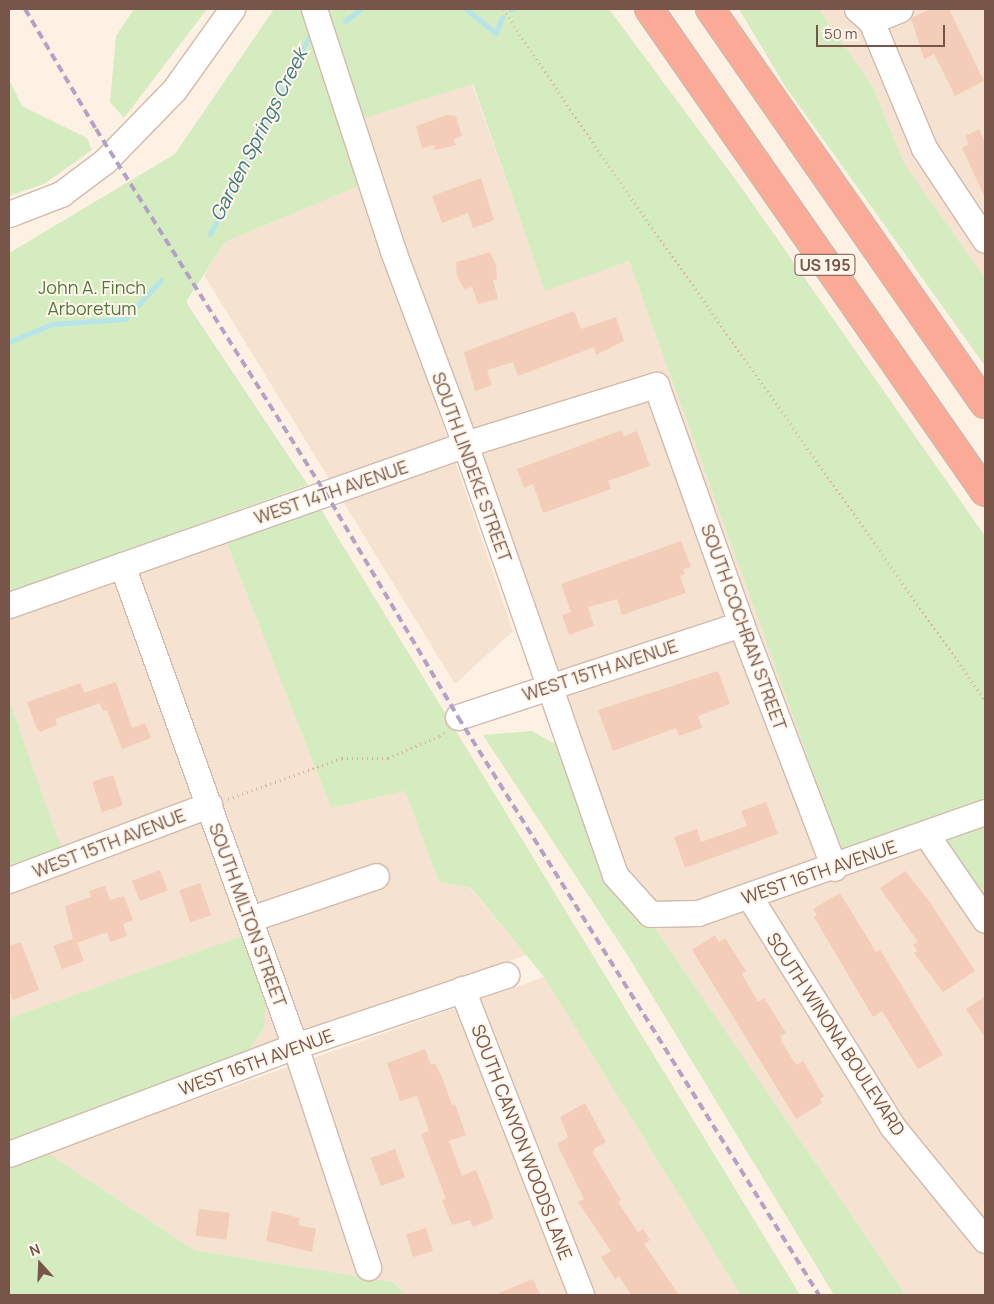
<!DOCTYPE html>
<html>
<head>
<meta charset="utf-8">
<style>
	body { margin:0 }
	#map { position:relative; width:994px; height:1304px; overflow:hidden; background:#fdf1e3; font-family:Manrope,sans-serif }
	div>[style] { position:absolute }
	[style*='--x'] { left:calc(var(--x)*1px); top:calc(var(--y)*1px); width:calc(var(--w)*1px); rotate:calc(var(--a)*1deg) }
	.residential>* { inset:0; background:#f5e2d1 }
	.green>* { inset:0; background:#d5ecc1 }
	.stream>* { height:5px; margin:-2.5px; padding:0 2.5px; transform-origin:2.5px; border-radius:2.5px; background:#b7e4e8 }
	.building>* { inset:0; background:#f4cdba; transform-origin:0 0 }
	.path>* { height:3px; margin-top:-1.5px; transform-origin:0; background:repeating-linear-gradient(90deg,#d9b09d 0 1px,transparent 0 5px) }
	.roads { filter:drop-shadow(1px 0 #d1baac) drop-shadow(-1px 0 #d1baac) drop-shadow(0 1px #d1baac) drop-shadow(0 -1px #d1baac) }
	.minor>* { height:25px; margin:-12.5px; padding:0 12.5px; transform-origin:12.5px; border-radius:12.5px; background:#fff }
	.highway>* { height:28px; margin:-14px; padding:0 14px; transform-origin:14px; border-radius:14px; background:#fbaa97 }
	.rail>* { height:4px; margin-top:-2px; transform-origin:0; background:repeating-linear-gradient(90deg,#b3a1c7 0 8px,transparent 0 13px) }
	span { translate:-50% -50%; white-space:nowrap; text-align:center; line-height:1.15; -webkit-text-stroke:4px #fff6eb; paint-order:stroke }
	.shield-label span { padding:1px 4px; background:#fff6eb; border:1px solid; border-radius:4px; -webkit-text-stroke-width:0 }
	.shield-label { font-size:16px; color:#775548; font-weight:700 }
	.park-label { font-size:18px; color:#52783c }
	.street-label { font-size:18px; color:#775548 }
	.water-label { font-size:19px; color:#3b777d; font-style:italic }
	.frame { position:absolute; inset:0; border:10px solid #775548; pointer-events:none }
	.north { position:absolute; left:15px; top:1239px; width:50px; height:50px; -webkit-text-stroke:4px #fff6eb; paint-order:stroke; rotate:340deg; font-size:14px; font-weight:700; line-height:20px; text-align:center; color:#775548 }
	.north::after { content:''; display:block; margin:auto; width:18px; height:22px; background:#775548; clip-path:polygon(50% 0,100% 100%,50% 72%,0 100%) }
	.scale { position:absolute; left:816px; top:25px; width:129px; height:22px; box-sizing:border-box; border:2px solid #775548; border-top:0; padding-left:6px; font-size:15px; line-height:18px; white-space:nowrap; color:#775548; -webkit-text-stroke:4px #fff6eb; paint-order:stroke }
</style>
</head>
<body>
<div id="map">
	<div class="residential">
		<div style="clip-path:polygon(819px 9px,985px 9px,985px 278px,905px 165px,873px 87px)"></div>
		<div style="clip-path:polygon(472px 84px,545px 290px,629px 261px,841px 849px,695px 902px,653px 902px,623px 868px,359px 120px)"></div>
		<div style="clip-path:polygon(361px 185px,513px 631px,455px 684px,204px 275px,225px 242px)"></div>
		<div style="clip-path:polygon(226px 541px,331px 808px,405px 791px,439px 882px,470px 888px,526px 955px,245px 1055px,242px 936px,9px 1018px,9px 865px,61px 847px,9px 699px,9px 619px)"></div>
		<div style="clip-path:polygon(938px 841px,985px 908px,985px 1295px,906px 1295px,655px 928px,699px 926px)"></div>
		<div style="clip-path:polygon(544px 977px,741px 1295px,406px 1295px,393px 1282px,194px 1250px,46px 1152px)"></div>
	</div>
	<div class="green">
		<div style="clip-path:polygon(134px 9px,207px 9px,124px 118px,110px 102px,116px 36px)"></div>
		<div style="clip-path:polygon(274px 9px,300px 9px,330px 68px,361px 185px,225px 242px,186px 302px,308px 485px,9px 592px,9px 253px,175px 154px)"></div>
		<div style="clip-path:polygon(327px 9px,609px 9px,741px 187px,985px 536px,985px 798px,841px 849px,629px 261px,545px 291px,473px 84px,359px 120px)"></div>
		<div style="clip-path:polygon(739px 9px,819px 9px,873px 87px,905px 165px,985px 278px,985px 366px,785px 86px)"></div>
		<div style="clip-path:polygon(9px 79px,22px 106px,87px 138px,92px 150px,44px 184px,9px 196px)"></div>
		<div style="clip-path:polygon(320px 508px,800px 1295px,741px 1295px,544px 977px,471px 888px,439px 882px,405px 791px,331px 808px,226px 541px)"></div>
		<div style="clip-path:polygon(9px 699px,61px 847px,9px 865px)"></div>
		<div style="clip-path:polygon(532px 731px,555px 744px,599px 866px,646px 927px,655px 928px,906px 1295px,834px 1295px,628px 956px,483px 735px)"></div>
		<div style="clip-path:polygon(985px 825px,985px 908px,938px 841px)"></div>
		<div style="clip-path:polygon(242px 936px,266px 1000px,264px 1028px,245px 1055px,9px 1141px,9px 1018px)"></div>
		<div style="clip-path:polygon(46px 1152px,194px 1250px,393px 1282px,406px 1295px,9px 1295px,9px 1166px)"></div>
	</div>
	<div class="stream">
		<div style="--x:466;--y:9;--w:38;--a:39"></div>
		<div style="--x:496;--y:33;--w:17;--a:-69"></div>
		<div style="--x:511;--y:10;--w:2;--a:-27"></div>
		<div style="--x:345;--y:21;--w:20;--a:-37"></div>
		<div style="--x:210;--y:234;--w:220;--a:-63.3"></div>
		<div style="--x:9;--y:342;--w:47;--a:-22.7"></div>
		<div style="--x:52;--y:324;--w:73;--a:-3.9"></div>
		<div style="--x:125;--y:319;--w:53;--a:-47.3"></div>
	</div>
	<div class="building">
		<div style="clip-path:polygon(930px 9px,949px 9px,984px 81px,955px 96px,934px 54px,924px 59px,911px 18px)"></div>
		<div style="clip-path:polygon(447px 115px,456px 116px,462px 136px,454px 139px,456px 145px,435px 150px,434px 145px,422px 148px,416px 126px)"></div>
		<div style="clip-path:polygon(979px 129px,985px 143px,985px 198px,962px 148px,969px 144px,965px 136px)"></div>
		<div style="clip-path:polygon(481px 178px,494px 220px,473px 228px,468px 213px,442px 223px,432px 196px)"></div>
		<div style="clip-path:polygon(490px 252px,496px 265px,497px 279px,493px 280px,498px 299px,478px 304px,472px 287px,464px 289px,457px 276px,456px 262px)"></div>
		<div style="clip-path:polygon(574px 311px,581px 329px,616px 317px,624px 341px,596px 355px,594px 347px,518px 376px,513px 362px,487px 370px,492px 385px,475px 391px,464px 352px)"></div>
		<div style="clip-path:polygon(622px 430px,624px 436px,637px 431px,650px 466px,608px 481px,611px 489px,543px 513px,533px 484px,524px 488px,517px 469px)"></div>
		<div style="clip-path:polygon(681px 541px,691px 567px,683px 569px,685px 574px,680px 576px,686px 593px,622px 615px,617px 599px,588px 607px,594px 626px,569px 635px,562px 615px,571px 612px,561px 584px)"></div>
		<div style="clip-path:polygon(718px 671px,730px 704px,698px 716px,702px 728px,679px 736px,676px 728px,613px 751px,598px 710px)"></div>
		<div style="clip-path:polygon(116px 682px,132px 728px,145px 723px,151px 738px,122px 749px,107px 710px,103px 711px,100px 703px,55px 719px,57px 725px,40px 732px,36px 727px,27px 702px,81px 683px,84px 693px)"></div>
		<div style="left:113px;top:775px;width:32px;height:22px;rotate:72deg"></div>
		<div style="clip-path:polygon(766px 802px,778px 834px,685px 868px,674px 837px,697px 829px,701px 842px,747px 826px,741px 811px)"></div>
		<div style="left:160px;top:870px;width:22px;height:30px;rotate:69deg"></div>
		<div style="clip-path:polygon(905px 871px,930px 902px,975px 971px,943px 992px,914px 953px,918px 951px,913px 945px,918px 942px,880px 888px)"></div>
		<div style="left:200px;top:883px;width:34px;height:22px;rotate:71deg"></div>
		<div style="clip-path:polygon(105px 886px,110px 900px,124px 896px,133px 920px,123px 924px,127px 936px,110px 942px,107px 932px,77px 943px,84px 961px,62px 969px,53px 946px,73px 939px,65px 906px,91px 897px,89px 891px)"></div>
		<div style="clip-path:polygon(840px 893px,876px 952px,880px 949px,943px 1055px,918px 1069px,882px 1011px,873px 1017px,814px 917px,817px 915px,813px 909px)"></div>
		<div style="clip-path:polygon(715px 935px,719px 942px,725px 938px,746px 971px,742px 974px,758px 1002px,764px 998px,786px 1033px,781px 1036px,781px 1041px,796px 1065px,803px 1061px,824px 1096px,820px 1099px,822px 1103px,796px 1119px,692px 950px)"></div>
		<div style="clip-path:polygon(21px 942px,39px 990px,13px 1000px,9px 990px,9px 946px)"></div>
		<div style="clip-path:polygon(985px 996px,985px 1037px,966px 1009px)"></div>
		<div style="clip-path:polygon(425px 1049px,431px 1065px,435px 1063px,442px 1077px,452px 1105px,455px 1104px,466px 1135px,449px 1141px,462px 1176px,476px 1170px,491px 1208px,493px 1219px,473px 1227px,470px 1220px,452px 1225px,442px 1200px,446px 1199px,421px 1134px,429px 1131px,417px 1096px,400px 1101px,387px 1063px)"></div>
		<div style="clip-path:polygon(585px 1103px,606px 1142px,595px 1148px,593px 1153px,621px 1200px,618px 1202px,638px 1232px,643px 1229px,650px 1240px,644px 1244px,679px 1295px,631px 1295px,619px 1276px,615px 1279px,601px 1257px,611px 1251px,578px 1202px,584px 1199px,557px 1144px,568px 1137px,560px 1117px)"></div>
		<div style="left:395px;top:1149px;width:30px;height:26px;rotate:70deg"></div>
		<div style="left:199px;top:1209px;width:31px;height:27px;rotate:7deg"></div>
		<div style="clip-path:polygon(272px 1211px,300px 1218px,298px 1225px,316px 1229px,312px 1252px,266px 1241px)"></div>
		<div style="left:426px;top:1228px;width:24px;height:21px;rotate:73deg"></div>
		<div style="clip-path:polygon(533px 1279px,540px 1295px,494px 1295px)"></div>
	</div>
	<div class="path">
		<div style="--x:503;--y:9;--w:184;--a:56.1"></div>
		<div style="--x:606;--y:162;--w:658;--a:54.84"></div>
		<div style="--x:228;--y:799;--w:121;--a:-19.8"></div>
		<div style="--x:342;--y:758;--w:46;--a:0"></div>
		<div style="--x:388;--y:758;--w:56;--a:-22.9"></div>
		<div style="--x:440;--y:736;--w:8;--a:-40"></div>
	</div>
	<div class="roads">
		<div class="minor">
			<div style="--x:314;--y:9;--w:255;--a:71.9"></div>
			<div style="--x:393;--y:251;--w:206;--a:69.5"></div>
			<div style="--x:465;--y:444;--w:456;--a:70.8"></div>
			<div style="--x:615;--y:875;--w:52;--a:48.1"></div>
			<div style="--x:650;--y:914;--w:48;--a:-1.2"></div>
			<div style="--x:698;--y:913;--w:304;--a:-19.4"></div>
			<div style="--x:857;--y:9;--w:18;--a:41"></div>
			<div style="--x:871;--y:21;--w:138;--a:67.3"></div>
			<div style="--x:924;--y:148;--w:110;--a:56.5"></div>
			<div style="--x:871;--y:21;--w:31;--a:-22"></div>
			<div style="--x:9;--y:214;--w:56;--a:-21"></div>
			<div style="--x:61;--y:194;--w:55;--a:-36.9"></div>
			<div style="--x:105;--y:161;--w:99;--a:-45.8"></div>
			<div style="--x:174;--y:90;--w:100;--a:-54.4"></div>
			<div style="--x:122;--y:565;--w:511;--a:70.22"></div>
			<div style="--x:295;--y:1046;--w:233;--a:71.7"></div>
			<div style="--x:9;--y:605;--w:484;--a:-19.4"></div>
			<div style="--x:465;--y:444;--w:200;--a:-17.2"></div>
			<div style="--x:656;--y:385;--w:254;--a:70.4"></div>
			<div style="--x:741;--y:624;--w:261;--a:69.1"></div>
			<div style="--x:458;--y:717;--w:298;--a:-18.2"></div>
			<div style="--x:926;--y:834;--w:104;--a:55.5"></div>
			<div style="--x:9;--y:880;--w:214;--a:-20.6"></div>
			<div style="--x:749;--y:896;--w:271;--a:58.1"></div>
			<div style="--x:892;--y:1126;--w:147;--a:50.8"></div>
			<div style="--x:250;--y:919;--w:133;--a:-18.8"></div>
			<div style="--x:462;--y:989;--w:328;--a:68.7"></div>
			<div style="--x:9;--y:1154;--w:306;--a:-20.7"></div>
			<div style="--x:295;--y:1046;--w:223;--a:-18.6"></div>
		</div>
		<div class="highway">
			<div style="--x:649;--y:9;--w:588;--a:55.18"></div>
			<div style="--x:710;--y:9;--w:481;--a:55.2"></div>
		</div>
	</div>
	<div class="rail">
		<div style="--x:25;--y:9;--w:139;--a:59.4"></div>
		<div style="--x:96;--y:129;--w:455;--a:57.8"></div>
		<div style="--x:338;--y:514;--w:236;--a:59.4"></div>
		<div style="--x:458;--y:717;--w:681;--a:58.01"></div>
	</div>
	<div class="shield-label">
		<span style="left:825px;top:265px">US 195</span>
	</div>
	<div class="park-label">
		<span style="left:92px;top:298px">John A. Finch<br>Arboretum</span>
	</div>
	<div class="street-label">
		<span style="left:472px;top:467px;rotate:70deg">SOUTH LINDEKE STREET</span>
		<span style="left:331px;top:492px;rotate:-19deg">WEST 14TH AVENUE</span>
		<span style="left:744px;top:627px;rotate:70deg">SOUTH COCHRAN STREET</span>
		<span style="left:600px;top:670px;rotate:-18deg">WEST 15TH AVENUE</span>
		<span style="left:109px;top:843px;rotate:-21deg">WEST 15TH AVENUE</span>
		<span style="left:819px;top:872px;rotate:-19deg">WEST 16TH AVENUE</span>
		<span style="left:248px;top:915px;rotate:70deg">SOUTH MILTON STREET</span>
		<span style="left:836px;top:1034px;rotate:57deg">SOUTH WINONA BOULEVARD</span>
		<span style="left:256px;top:1062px;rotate:-20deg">WEST 16TH AVENUE</span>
		<span style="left:522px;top:1142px;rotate:69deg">SOUTH CANYON WOODS LANE</span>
	</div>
	<div class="water-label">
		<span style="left:259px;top:135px;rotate:-63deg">Garden Springs Creek</span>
	</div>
	<div class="frame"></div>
	<div class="north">N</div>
	<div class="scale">50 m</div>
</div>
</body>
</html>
